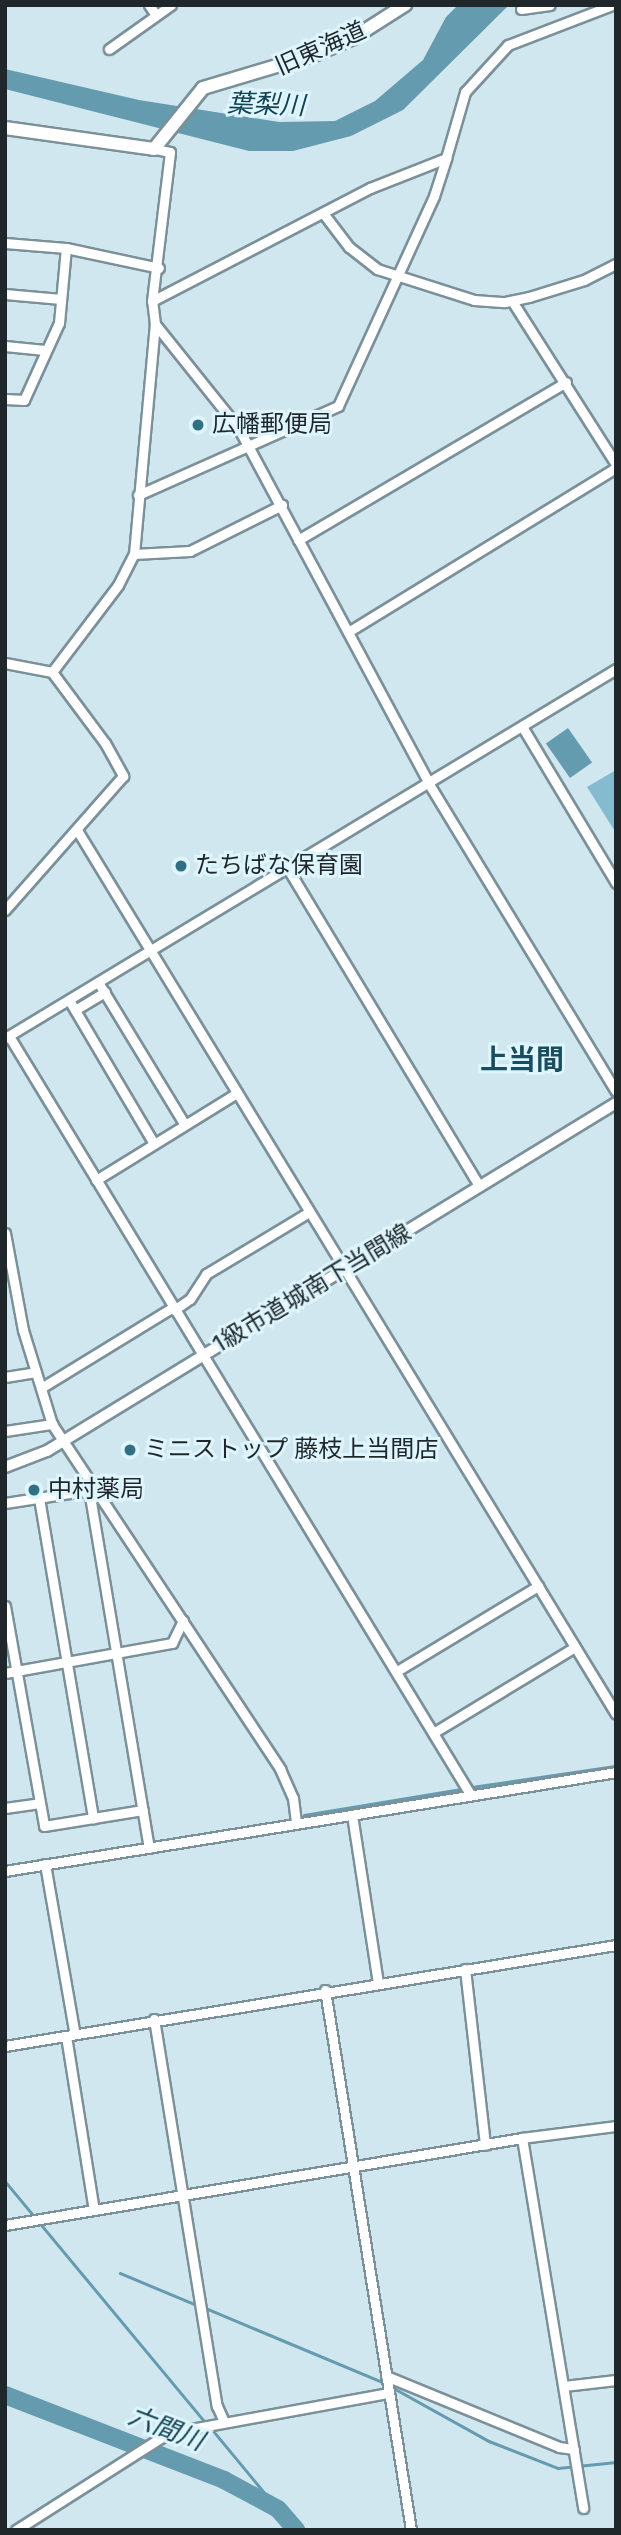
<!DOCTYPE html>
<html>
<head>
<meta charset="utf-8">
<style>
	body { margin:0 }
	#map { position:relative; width:621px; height:2535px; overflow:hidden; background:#d1e7f0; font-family:"Fira Sans","Noto Sans JP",sans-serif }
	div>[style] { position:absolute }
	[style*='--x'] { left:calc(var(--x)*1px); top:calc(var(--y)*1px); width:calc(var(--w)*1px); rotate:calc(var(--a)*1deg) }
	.green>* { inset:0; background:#86bbcf }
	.water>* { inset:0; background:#659baf; transform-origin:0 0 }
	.stream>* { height:2.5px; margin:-1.25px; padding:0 1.25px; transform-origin:1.25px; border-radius:1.25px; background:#659baf }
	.river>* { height:18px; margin:-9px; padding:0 9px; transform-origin:9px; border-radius:9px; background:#659baf }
	.roads { filter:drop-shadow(2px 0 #7b9098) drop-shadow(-2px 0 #7b9098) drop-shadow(0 2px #7b9098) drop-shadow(0 -2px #7b9098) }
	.minor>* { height:9px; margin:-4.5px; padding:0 4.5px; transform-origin:4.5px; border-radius:4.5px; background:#fff }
	.tertiary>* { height:10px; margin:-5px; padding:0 5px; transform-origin:5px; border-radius:5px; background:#fff }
	.secondary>* { height:12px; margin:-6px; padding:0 6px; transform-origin:6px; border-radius:6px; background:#fff }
	.dots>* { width:19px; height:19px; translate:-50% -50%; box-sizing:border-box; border:4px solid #def5fd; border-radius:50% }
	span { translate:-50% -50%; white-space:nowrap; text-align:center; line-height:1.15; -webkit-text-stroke:6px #def5fd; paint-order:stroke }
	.street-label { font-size:24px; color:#1f272b }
	.poi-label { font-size:24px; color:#1f272b }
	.left { translate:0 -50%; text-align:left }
	.water-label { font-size:26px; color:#124251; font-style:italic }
	.quarter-label { font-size:28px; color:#1a4d5d; font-weight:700 }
	.frame { position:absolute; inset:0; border:7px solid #1f272b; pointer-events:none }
</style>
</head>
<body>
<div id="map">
	<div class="green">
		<div style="clip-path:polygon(616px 770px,616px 833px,587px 787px)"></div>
	</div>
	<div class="water">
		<div style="clip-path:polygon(458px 5px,509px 5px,403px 110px,351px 136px,293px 151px,249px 151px,5px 89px,5px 69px,139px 100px,279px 122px,335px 121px,375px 101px,423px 60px,446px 17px)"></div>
		<div style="left:568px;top:728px;width:42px;height:27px;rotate:55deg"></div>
	</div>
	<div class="stream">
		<div style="--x:472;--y:1787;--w:146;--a:-8.3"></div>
		<div style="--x:304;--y:1815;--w:159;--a:-9.4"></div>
		<div style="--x:5;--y:2181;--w:315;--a:50.3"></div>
		<div style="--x:120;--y:2273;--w:83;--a:22.6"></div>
		<div style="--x:203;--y:2307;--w:197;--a:22.7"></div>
		<div style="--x:390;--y:2386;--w:113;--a:29.1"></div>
		<div style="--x:489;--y:2441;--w:74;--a:21.4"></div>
		<div style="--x:558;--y:2468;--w:58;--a:-5.9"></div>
		<div style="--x:211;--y:2428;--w:105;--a:50.4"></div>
	</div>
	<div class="river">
		<div style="--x:5;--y:2395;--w:235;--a:21.2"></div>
		<div style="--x:224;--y:2480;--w:61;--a:28.2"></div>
		<div style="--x:278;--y:2509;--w:28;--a:49"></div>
	</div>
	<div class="roads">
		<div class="minor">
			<div style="--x:149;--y:5;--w:12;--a:55"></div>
			<div style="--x:521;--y:9;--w:29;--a:-8"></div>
			<div style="--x:109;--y:49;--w:76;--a:-35.4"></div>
			<div style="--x:323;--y:213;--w:43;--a:52.6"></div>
			<div style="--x:349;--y:247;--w:36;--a:38"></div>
			<div style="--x:377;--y:269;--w:102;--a:17.7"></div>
			<div style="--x:474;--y:300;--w:31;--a:4"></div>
			<div style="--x:505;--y:302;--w:25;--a:-12"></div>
			<div style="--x:529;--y:297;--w:58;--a:-17.2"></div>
			<div style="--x:584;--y:280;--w:36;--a:-27"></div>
			<div style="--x:5;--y:243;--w:61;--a:4.7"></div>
			<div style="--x:66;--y:248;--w:95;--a:12.1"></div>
			<div style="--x:5;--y:294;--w:56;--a:5.1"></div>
			<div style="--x:152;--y:301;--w:246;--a:-27.4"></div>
			<div style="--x:370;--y:188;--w:82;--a:-21.5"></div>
			<div style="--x:446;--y:158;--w:69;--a:-73.9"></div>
			<div style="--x:465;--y:92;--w:64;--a:-47.5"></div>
			<div style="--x:508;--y:45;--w:111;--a:-21"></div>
			<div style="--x:512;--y:301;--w:193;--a:57.5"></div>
			<div style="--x:155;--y:324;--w:134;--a:51.3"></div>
			<div style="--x:239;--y:429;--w:403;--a:61.8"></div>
			<div style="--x:429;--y:784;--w:359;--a:58.7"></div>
			<div style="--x:5;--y:346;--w:40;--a:5.7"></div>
			<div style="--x:5;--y:399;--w:19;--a:3"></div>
			<div style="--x:24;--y:400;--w:85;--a:-65.6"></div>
			<div style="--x:59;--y:323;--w:75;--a:-84.7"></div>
			<div style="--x:138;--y:495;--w:219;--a:-24"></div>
			<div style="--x:338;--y:406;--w:231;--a:-65.4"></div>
			<div style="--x:434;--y:196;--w:40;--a:-72"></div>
			<div style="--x:298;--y:540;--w:311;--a:-30.5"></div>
			<div style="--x:134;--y:554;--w:56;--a:-3.1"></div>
			<div style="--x:190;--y:551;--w:103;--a:-26.6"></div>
			<div style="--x:348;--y:632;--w:314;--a:-31.5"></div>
			<div style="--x:5;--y:663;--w:48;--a:10.8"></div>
			<div style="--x:52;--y:672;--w:89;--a:53.3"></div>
			<div style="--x:105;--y:743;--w:38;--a:61"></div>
			<div style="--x:123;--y:776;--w:179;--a:131.4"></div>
			<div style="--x:52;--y:672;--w:109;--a:-52.8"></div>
			<div style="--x:118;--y:585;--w:35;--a:-63"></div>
			<div style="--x:134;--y:554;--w:231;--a:-84.8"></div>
			<div style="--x:155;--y:324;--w:23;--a:-97"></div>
			<div style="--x:152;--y:301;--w:150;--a:-83.1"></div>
			<div style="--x:170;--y:152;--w:16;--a:-169"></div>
			<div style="--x:523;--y:728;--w:181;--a:59"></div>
			<div style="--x:77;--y:830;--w:1035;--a:58.63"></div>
			<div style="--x:288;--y:869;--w:370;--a:58.9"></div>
			<div style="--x:98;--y:982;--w:167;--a:58.7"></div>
			<div style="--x:69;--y:1000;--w:167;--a:59.4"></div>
			<div style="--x:75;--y:1010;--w:35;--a:-31"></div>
			<div style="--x:9;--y:1036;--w:887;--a:58.69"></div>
			<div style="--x:5;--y:1038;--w:714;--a:-31.13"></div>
			<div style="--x:96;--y:1180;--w:166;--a:-31.7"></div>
			<div style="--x:5;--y:1233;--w:99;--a:79.5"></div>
			<div style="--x:23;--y:1330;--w:98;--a:72.9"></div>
			<div style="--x:52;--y:1424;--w:414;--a:56.5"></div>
			<div style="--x:280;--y:1769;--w:32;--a:66"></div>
			<div style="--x:293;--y:1798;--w:26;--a:83"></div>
			<div style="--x:174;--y:1310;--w:19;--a:-35"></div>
			<div style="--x:190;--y:1299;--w:30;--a:-57"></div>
			<div style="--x:206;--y:1274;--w:120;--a:-31"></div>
			<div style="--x:5;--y:1377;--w:31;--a:-9"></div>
			<div style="--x:41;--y:1388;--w:155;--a:-31.5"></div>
			<div style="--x:5;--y:1431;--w:48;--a:-8.5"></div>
			<div style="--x:94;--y:1488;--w:5;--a:158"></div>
			<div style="--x:89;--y:1490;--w:363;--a:80.5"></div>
			<div style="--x:39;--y:1498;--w:325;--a:80.4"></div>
			<div style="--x:5;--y:1503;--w:85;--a:-8.8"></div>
			<div style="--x:5;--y:1606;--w:223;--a:79.9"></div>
			<div style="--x:44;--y:1826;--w:100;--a:-9.2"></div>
			<div style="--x:397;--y:1671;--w:165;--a:-31.1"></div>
			<div style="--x:5;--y:1673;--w:170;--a:-10.2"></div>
			<div style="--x:172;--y:1643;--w:25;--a:-64"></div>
			<div style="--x:433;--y:1733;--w:166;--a:-31.2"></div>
			<div style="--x:5;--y:1808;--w:35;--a:-8"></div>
			<div style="--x:352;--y:1815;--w:169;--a:81.2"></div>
			<div style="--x:45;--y:1864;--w:169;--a:80.1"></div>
			<div style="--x:5;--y:1871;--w:619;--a:-9.2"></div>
			<div style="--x:465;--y:1969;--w:177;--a:83.5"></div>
			<div style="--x:325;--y:1990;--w:547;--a:80.95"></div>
			<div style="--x:154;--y:2019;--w:392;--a:80.8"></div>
			<div style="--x:217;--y:2406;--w:17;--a:66"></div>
			<div style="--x:66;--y:2036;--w:176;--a:80.9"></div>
			<div style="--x:5;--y:2046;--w:619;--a:-9.39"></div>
			<div style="--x:522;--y:2138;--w:375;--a:80.6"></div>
			<div style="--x:5;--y:2225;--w:524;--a:-9.55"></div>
			<div style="--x:522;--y:2138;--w:95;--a:-7.3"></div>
			<div style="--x:386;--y:2376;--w:187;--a:22.3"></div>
			<div style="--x:559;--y:2447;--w:15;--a:8"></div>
			<div style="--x:564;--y:2386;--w:52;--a:-6.6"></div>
			<div style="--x:16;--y:2530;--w:180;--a:-32.5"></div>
			<div style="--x:168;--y:2433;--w:224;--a:-10.3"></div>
		</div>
		<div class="tertiary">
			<div style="--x:5;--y:1467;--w:45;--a:-20.9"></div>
			<div style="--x:47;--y:1451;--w:667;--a:-31.45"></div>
		</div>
		<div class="secondary">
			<div style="--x:5;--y:128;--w:150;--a:8"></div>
			<div style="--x:154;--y:149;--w:78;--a:-51.2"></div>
			<div style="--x:203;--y:88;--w:116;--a:-16.6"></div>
			<div style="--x:314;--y:55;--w:43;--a:-23.6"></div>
			<div style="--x:353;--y:38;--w:62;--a:-32.4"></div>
		</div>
	</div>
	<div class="dots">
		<div style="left:198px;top:425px;background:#306f84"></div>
		<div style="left:181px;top:866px;background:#306f84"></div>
		<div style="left:130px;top:1450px;background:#306f84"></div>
		<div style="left:34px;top:1490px;background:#306f84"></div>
	</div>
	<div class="street-label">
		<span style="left:321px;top:49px;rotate:-24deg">旧東海道</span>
		<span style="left:312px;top:1289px;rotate:-31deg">1級市道城南下当間線</span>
	</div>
	<div class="poi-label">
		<span class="left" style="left:212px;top:425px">広幡郵便局</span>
		<span class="left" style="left:195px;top:866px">たちばな保育園</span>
		<span class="left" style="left:144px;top:1450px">ミニストップ 藤枝上当間店</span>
		<span class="left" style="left:48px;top:1490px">中村薬局</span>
	</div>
	<div class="water-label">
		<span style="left:266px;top:105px;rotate:2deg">葉梨川</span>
		<span style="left:166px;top:2429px;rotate:21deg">六間川</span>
	</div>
	<div class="quarter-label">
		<span style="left:522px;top:1060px">上当間</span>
	</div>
	<div class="frame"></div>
</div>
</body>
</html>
